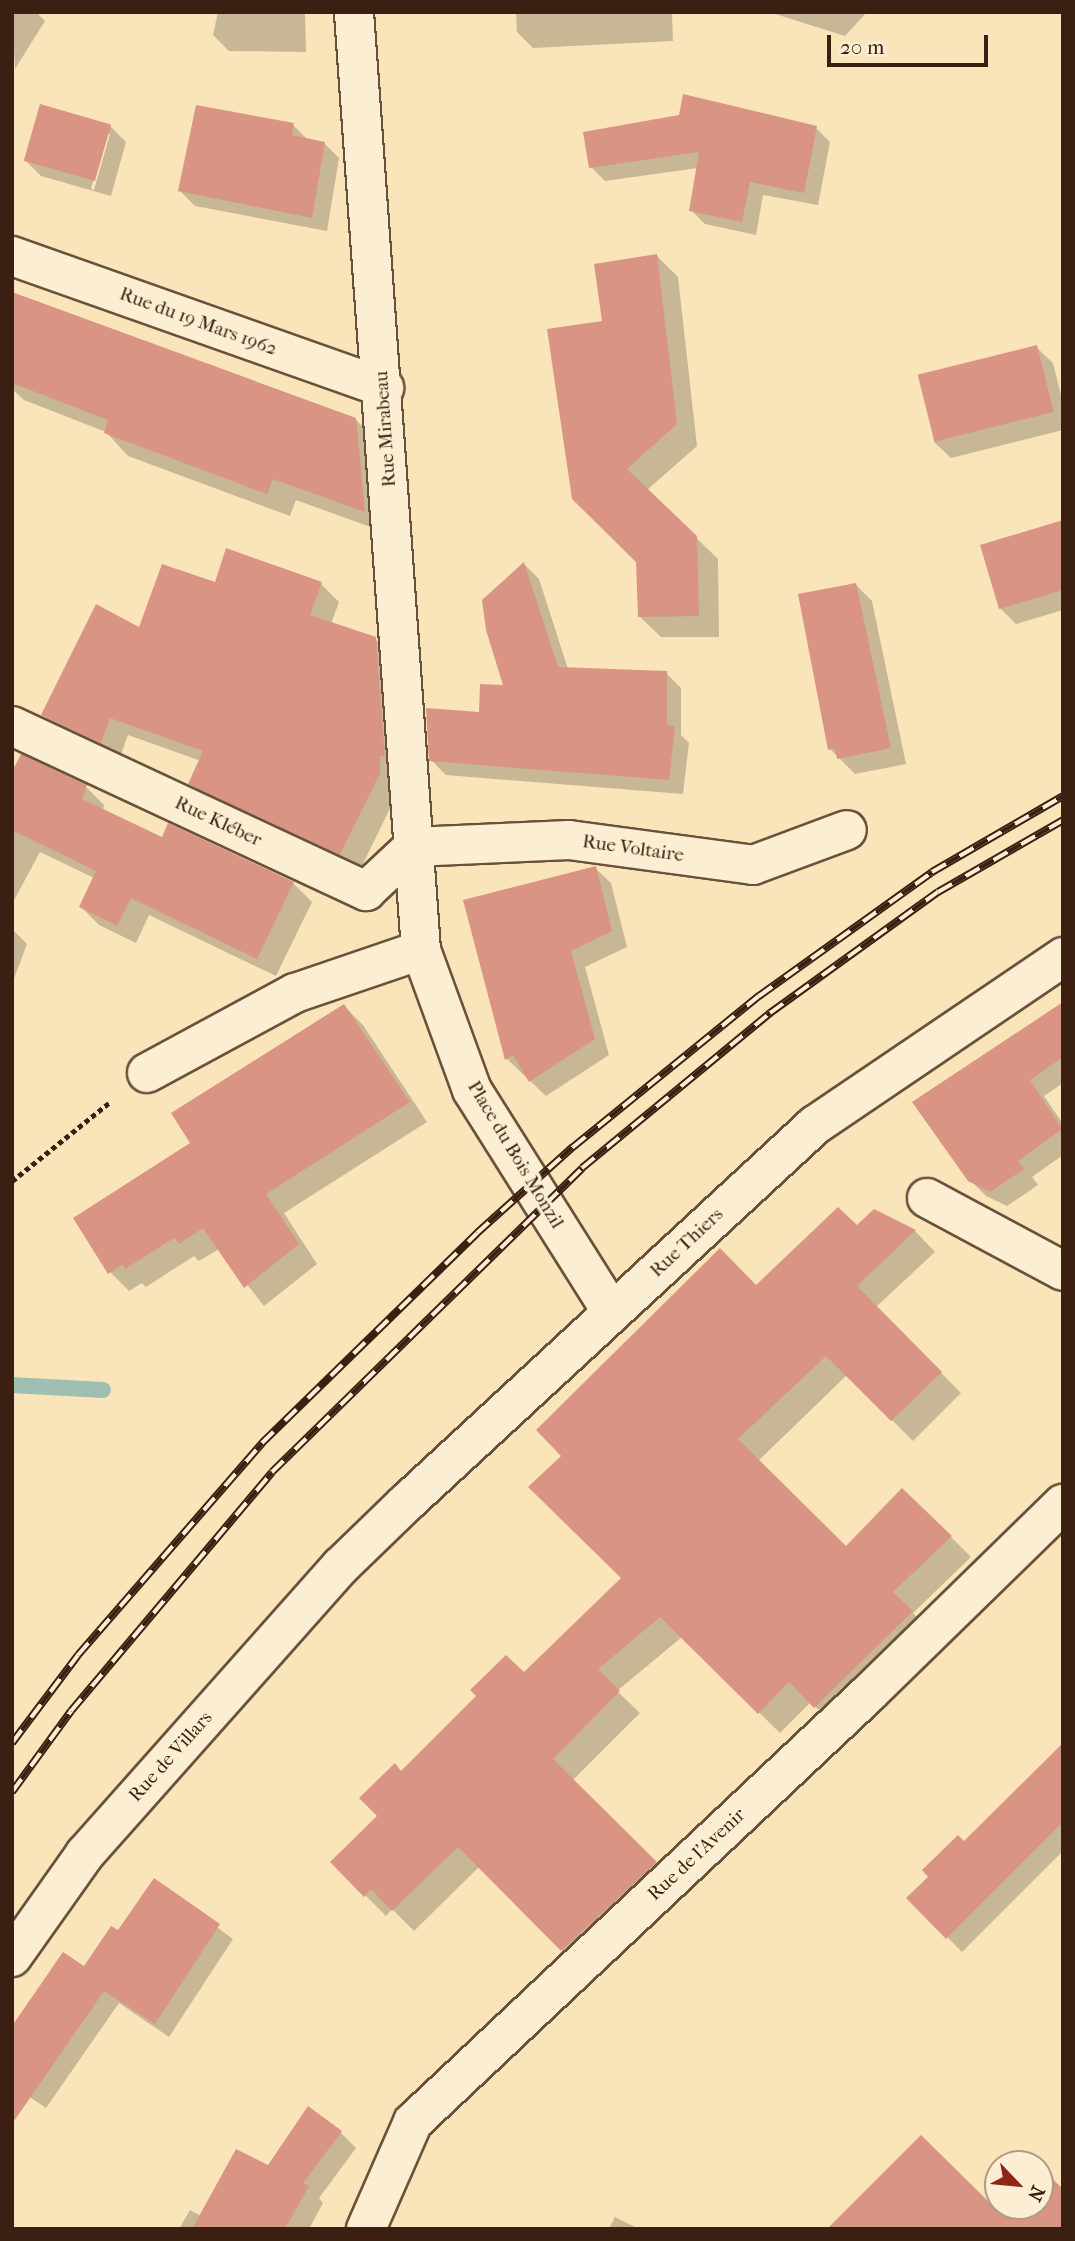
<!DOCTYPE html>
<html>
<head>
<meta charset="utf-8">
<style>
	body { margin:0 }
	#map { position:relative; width:1075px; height:2241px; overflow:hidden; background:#fae5bb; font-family:"IM FELL French Canon",serif }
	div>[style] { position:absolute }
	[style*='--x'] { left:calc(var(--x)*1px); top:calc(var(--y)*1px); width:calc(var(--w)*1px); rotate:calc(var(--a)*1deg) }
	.shadow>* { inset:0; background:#0003 }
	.stream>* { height:16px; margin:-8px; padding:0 8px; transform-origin:8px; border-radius:8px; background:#9ebfb1 }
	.building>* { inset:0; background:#d99484; transform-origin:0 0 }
	.path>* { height:4.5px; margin-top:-2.25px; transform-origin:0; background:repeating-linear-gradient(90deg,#3b2011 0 5px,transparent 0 8.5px) }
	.roads { filter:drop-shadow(2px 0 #6b513c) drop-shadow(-2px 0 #6b513c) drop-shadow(0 2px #6b513c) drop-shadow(0 -2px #6b513c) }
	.minor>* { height:38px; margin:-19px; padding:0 19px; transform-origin:19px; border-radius:19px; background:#fceed3 }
	.rail>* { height:8px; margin-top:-4px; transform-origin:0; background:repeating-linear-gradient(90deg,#fceed3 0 16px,#3b2011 0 32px); box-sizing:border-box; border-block:2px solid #3b2011 }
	span { translate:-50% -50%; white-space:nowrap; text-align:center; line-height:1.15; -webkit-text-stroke:7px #fceed3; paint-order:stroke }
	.street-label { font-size:19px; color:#3b2011 }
	.frame { position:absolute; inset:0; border:14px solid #3b2011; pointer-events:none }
	.north { position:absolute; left:984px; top:2150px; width:70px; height:70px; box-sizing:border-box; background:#fceed3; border:2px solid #af9c85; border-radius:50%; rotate:116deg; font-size:19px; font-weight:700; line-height:28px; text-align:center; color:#3b2011 }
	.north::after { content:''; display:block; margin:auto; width:24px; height:32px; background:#8f2418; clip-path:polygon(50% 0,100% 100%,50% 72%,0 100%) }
	.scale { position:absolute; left:827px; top:35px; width:161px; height:32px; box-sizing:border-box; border:4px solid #3b2011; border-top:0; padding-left:9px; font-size:21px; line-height:24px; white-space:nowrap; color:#3b2011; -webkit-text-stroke:5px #fceed3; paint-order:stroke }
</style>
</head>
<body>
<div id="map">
	<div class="shadow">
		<div style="clip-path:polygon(12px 12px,36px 12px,45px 21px,15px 69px)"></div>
		<div style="clip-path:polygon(218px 12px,305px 12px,306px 52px,229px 51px,213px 35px)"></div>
		<div style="clip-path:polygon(516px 12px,672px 12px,673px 41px,533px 48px,517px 32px)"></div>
		<div style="clip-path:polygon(769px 12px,867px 12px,845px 36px)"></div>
		<div style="clip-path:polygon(680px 116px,816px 128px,830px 142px,818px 205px,763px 195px,756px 235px,705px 224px,691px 210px,698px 168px,605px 181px,591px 167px)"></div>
		<div style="clip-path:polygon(293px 125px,308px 140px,324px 143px,339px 158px,327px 231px,195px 206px,180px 191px)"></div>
		<div style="clip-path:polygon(evenodd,110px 126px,126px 142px,111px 196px,41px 176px,25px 160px,110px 126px,106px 134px,110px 134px,94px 190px,91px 189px,106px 134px)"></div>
		<div style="clip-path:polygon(657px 256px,678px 277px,697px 446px,647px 490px,718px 559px,719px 637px,661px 637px,639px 616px,637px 562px,604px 322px)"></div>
		<div style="clip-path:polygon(12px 293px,355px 419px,378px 442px,387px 533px,296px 500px,290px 516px,128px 456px,106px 432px,24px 400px,12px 389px)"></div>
		<div style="clip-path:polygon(1036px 347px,1053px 363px,1063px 403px,1063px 430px,951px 458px,934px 442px)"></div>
		<div style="clip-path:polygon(1063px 522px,1063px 610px,1016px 624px,1000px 608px)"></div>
		<div style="clip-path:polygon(524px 564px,539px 579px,568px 669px,666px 673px,681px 688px,681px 735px,689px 743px,683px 794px,446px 775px,431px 760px,505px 686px)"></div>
		<div style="clip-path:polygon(321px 584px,339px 602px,331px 624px,375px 639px,394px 657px,398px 792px,359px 872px,208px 801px,190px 783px,201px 761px,128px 735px,119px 760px,61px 733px,43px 715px,140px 629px,216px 585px)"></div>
		<div style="clip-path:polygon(856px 585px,872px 601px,906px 764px,855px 774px,830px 749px)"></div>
		<div style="clip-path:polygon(12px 766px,86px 787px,104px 805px,103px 811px,163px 839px,169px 825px,293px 883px,312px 902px,276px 976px,149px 915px,136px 943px,99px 925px,81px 907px,94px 878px,40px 852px,12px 904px)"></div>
		<div style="clip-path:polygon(595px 868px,611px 883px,627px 947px,585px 967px,609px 1055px,546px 1096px,507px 1059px)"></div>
		<div style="clip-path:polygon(12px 929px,27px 944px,12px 984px)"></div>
		<div style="clip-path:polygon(1063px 1004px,1063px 1083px,1044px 1096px,1063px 1124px,1063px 1155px,1032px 1177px,1038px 1185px,1007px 1206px,986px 1196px,970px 1180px)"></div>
		<div style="clip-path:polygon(344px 1006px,363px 1025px,427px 1122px,284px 1213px,317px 1264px,264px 1306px,219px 1249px,199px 1261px,194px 1256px,146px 1287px,142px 1283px,129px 1291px,110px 1272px,192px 1143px)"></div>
		<div style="clip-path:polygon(874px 1211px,915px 1231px,935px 1252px,876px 1307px,961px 1393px,913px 1441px,847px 1375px,758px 1461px,846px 1548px,951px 1537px,971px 1557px,913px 1613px,933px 1633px,836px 1728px,811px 1702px,780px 1733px,682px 1637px,617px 1691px,640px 1713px,573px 1780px,676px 1884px,583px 1970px,480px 1866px,414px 1931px,392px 1909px,386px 1916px,332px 1862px,380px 1816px,402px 1773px,524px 1674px,623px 1578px,756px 1287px,857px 1228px)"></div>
		<div style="clip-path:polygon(1063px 1745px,1063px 1851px,962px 1952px,909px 1898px)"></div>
		<div style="clip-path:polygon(154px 1880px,233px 1939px,169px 2037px,119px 2003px,46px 2108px,12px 2085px,85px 1969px,119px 1932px)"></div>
		<div style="clip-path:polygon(340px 2132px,356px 2148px,319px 2198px,323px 2203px,309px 2229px,179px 2229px,190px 2210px,201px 2216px,268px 2167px)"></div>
		<div style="clip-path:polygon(615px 2217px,639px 2229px,609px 2229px)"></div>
	</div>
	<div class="stream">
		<div style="--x:12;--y:1385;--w:91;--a:3.1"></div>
	</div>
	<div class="building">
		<div style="clip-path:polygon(683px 94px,817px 126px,804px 193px,750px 182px,742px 222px,689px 211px,699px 152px,589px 168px,583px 132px,679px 115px)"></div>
		<div style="left:40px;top:104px;width:74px;height:59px;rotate:16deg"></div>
		<div style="clip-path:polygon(196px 105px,294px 123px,292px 135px,325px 142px,312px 218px,178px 191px)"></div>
		<div style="clip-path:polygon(657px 254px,677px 424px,627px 469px,697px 536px,699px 616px,638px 617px,636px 562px,572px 499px,547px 329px,602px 321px,594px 264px)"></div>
		<div style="clip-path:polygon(12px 292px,356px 418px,365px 512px,273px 479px,267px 494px,104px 433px,108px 420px,12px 383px)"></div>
		<div style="left:1037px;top:345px;width:69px;height:123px;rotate:76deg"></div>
		<div style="clip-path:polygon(1063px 520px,1063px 590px,999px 609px,980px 545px)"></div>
		<div style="clip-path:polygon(226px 548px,322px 582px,310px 615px,376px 637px,385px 757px,380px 756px,380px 773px,340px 855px,188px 784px,203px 751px,110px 718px,101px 743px,41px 715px,96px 604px,139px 627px,162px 564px,215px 582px)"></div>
		<div style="clip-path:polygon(524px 562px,558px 667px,667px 671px,667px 725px,675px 726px,669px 780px,429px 761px,426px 708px,479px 712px,480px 684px,503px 685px,486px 630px,482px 600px)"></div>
		<div style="clip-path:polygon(856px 583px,891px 748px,837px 759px,835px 748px,828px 750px,798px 594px)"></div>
		<div style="clip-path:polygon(21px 754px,87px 785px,82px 799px,162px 837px,168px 823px,294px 882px,257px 959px,131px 898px,117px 926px,79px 907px,96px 871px,12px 830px,12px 772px)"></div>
		<div style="clip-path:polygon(596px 866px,612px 931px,571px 951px,595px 1039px,529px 1082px,513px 1055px,505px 1060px,463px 900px)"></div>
		<div style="clip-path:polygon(1063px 1002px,1063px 1057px,1030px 1080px,1062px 1129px,1018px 1161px,1024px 1169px,990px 1192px,968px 1181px,912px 1102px)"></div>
		<div style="clip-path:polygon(344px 1004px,410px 1102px,266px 1194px,299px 1244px,244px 1288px,203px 1228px,179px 1244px,174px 1238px,125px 1269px,123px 1264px,108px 1274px,73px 1218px,190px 1143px,171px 1113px)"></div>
		<div style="clip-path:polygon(838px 1207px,857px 1225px,874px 1209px,916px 1230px,857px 1286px,942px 1372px,891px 1421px,826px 1356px,738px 1439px,846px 1546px,902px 1488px,952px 1536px,893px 1592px,913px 1611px,814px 1708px,789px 1682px,758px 1714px,660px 1617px,598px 1669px,620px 1691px,553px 1759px,657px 1862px,561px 1951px,458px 1847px,392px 1911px,371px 1889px,364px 1897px,330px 1862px,377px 1816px,359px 1798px,395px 1763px,401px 1771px,476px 1696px,470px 1690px,506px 1655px,524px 1672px,621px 1578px,528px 1487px,561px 1456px,536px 1430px,720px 1248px,756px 1285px)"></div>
		<div style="clip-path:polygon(1063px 1743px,1063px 1822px,946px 1939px,906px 1898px,928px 1877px,922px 1870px,958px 1835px,964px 1841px)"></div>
		<div style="clip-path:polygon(154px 1878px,220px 1924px,155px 2024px,104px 1991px,12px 2124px,12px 2026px,63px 1952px,84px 1966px,111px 1926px,118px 1930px)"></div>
		<div style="clip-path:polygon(308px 2106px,342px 2131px,303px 2183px,309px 2186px,285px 2229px,192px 2229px,236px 2149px,268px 2165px)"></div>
		<div style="clip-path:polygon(921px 2135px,989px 2202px,998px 2193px,998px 2206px,1040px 2206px,1040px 2167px,1063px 2189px,1063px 2229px,827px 2229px)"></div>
	</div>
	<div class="path">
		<div style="--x:12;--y:1181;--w:126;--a:-38.9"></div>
	</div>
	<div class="roads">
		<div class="minor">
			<div style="--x:12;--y:256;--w:395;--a:19.5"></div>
			<div style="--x:12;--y:726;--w:391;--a:25"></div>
			<div style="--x:366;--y:891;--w:64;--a:-43.1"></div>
			<div style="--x:413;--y:847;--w:156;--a:-2.6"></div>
			<div style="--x:569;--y:840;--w:186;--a:7.7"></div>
			<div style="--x:753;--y:865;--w:100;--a:-20.4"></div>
			<div style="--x:421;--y:950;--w:149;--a:70"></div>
			<div style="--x:472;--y:1090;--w:262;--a:57.8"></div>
			<div style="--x:147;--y:1073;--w:168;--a:-28.4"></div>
			<div style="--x:295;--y:993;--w:133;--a:-18.8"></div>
			<div style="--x:421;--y:950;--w:940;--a:-94.09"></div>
			<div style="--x:927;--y:1198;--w:154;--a:28.2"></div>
			<div style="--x:12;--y:1957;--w:126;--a:-54.7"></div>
			<div style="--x:85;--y:1854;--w:385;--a:-48.4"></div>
			<div style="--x:341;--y:1566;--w:91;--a:-44.1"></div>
			<div style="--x:406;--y:1503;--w:557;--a:-42.74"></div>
			<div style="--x:815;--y:1125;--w:300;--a:-34.1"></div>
			<div style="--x:366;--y:2229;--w:117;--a:-66.3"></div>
			<div style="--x:413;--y:2122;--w:626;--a:-43.25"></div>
			<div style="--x:869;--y:1693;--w:271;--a:-44.3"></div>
		</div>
	</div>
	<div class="rail">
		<div style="--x:12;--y:1743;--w:110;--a:-53.1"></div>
		<div style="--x:78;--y:1655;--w:281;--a:-49"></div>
		<div style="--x:262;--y:1443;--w:301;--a:-44.3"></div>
		<div style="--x:477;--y:1233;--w:129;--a:-41.9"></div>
		<div style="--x:573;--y:1147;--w:240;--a:-39.1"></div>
		<div style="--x:759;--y:996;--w:213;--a:-35.6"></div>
		<div style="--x:932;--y:872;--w:151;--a:-30.1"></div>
		<div style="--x:12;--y:1792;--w:100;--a:-53.9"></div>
		<div style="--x:71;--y:1711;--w:312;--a:-49.9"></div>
		<div style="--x:272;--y:1472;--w:434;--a:-44.4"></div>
		<div style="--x:582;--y:1168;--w:244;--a:-39.5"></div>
		<div style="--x:770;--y:1013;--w:207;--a:-35.8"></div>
		<div style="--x:938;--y:892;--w:144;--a:-29.9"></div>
	</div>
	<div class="street-label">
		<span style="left:198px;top:322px;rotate:20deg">Rue du 19 Mars 1962</span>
		<span style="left:386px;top:429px;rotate:-94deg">Rue Mirabeau</span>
		<span style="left:218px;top:822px;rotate:25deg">Rue Kléber</span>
		<span style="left:633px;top:849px;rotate:8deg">Rue Voltaire</span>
		<span style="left:515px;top:1155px;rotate:59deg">Place du Bois Monzil</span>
		<span style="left:687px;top:1243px;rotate:-43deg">Rue Thiers</span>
		<span style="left:171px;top:1757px;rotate:-48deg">Rue de Villars</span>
		<span style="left:697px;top:1855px;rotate:-43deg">Rue de l'Avenir</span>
	</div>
	<div class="frame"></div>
	<div class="north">N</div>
	<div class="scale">20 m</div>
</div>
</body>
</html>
